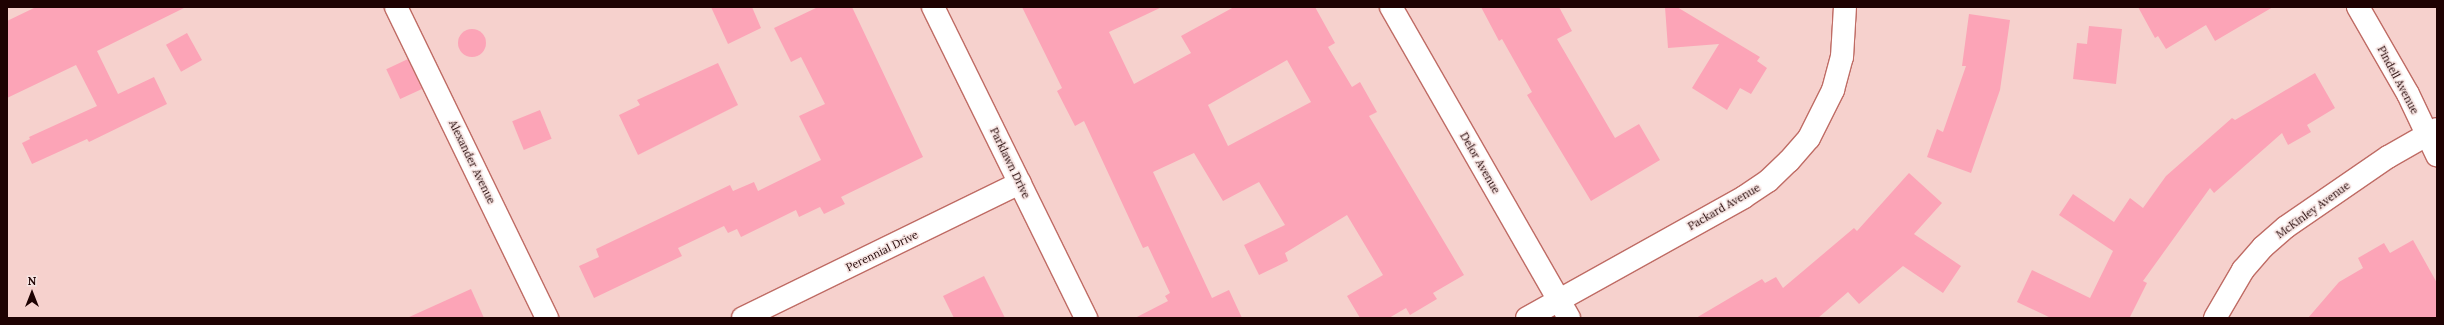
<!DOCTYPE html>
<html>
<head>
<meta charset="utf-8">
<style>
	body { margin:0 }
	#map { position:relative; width:2444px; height:325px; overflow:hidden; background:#f6d1cd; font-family:Lora,serif }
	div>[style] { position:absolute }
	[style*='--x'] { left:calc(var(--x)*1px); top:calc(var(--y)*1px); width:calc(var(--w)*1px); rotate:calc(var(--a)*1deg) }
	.building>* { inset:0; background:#fca4b7; transform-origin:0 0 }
	.round { border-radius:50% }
	.roads { filter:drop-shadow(1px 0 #bf6c65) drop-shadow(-1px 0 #bf6c65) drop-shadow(0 1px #bf6c65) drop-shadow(0 -1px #bf6c65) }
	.street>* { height:22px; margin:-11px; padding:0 11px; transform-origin:11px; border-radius:11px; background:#fff }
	span { translate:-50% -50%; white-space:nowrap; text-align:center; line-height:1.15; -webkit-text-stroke:3px #f6e3e1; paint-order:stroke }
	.street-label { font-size:11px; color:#1e0202 }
	.frame { position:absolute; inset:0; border:8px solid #1e0202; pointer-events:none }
	.north { position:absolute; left:12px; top:273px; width:40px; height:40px; -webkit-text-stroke:3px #f6e3e1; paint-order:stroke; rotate:0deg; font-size:11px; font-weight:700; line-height:16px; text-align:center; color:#1e0202 }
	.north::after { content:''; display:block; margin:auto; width:14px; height:18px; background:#1e0202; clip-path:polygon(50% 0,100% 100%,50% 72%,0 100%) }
</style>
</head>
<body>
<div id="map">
	<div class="building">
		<div style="clip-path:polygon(36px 7px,186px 7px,97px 51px,118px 94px,154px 77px,167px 104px,89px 142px,87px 139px,32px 164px,22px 143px,30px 139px,29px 137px,97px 106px,76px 65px,7px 98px,7px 21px)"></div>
		<div style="clip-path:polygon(711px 7px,752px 7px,761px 28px,728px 44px)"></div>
		<div style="clip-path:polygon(818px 7px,852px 7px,923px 157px,841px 197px,845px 204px,824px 214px,820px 207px,799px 217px,796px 210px,741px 237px,737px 229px,728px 233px,724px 226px,678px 248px,682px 256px,594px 298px,579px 266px,599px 257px,596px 249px,730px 185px,733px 191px,754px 182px,758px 191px,821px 160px,799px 116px,825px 104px,801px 57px,791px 62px,774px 28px)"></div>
		<div style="clip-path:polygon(evenodd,1022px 7px,1162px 7px,1109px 32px,1134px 84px,1191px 53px,1181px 36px,1234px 7px,1315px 7px,1335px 43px,1328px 47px,1352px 87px,1360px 82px,1377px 112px,1369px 116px,1464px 275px,1433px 293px,1437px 299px,1410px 315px,1406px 308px,1389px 318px,1360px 318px,1347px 296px,1383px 275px,1347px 215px,1285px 253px,1288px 261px,1259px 275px,1244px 245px,1285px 225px,1259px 182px,1223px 201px,1194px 153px,1153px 172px,1212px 298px,1229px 290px,1242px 318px,1135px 318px,1168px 301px,1165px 296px,1170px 293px,1148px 246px,1143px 248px,1084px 121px,1075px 126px,1057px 91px,1062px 88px,1022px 7px,1287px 60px,1311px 102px,1228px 146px,1208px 105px,1287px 60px)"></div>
		<div style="clip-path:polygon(1481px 7px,1559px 7px,1572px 31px,1557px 39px,1615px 138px,1639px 124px,1660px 160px,1591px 201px,1527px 95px,1532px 92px,1502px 39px,1499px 41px)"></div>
		<div style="clip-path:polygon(1665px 7px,1677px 7px,1760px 57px,1757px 61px,1767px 68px,1751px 94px,1740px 88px,1727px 110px,1692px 88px,1719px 44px,1668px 48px)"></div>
		<div style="clip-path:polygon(2138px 7px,2273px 7px,2215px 41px,2206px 25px,2166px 49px,2158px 36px,2155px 38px)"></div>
		<div style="clip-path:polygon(1969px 14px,2010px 20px,2000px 90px,1971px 173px,1927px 157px,1937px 129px,1943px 132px,1966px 66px,1962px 66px)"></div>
		<div style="clip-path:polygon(2089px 26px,2122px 29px,2116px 84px,2073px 79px,2077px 43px,2087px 44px)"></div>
		<div class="round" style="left:458px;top:29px;width:28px;height:28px"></div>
		<div style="left:187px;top:33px;width:31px;height:24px;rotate:61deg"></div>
		<div style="left:408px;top:59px;width:33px;height:24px;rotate:65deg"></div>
		<div style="clip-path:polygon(718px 63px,738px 105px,638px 155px,619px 115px,640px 105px,637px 100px)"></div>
		<div style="clip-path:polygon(2315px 73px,2335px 108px,2307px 125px,2311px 132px,2288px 145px,2282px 133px,2214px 193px,2210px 188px,2143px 281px,2147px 283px,2130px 317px,2133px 318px,2051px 318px,2017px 302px,2032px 270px,2090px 298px,2113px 251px,2059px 215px,2073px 194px,2114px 222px,2130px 198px,2143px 208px,2166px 176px,2232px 118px,2235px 120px)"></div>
		<div style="left:540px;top:110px;width:31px;height:30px;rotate:68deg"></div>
		<div style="clip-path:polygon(1909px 173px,1942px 203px,1914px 234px,1961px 266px,1943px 293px,1903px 266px,1859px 304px,1848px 292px,1818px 318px,1696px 318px,1762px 279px,1765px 283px,1776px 277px,1783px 288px,1854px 228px,1857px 231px)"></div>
		<div style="clip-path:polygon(2413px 240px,2437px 283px,2437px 318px,2308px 318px,2339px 282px,2363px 268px,2358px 258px,2384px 243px,2390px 253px)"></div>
		<div style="clip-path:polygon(984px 276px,1005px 318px,954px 318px,943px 296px)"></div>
		<div style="clip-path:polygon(471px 289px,484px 318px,407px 318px)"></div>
	</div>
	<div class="roads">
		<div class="street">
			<div style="--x:396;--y:7;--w:346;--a:64.1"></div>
			<div style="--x:933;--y:7;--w:347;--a:63.8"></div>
			<div style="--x:1391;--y:7;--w:358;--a:60.2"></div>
			<div style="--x:2358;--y:7;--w:100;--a:60.1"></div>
			<div style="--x:2408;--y:94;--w:68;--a:64.6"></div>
			<div style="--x:743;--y:318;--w:308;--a:-26"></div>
			<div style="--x:1527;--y:318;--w:248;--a:-29.1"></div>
			<div style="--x:1744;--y:197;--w:29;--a:-34"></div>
			<div style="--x:1768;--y:181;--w:29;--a:-44"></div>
			<div style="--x:1789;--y:161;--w:30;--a:-49"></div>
			<div style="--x:1809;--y:138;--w:54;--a:-63.4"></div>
			<div style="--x:1833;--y:90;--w:34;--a:-75"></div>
			<div style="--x:1842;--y:57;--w:50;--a:-86.6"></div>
			<div style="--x:2215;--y:318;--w:56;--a:-59.7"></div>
			<div style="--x:2243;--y:270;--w:30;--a:-49"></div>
			<div style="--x:2263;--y:247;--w:30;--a:-41"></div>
			<div style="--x:2286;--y:227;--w:124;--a:-34.5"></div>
			<div style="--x:2388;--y:157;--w:56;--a:-29.7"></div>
		</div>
	</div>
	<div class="street-label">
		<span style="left:2398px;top:80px;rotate:62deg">Pindell Avenue</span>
		<span style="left:472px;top:162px;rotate:64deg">Alexander Avenue</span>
		<span style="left:1010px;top:163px;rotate:64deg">Parklawn Drive</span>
		<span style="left:1480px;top:163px;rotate:60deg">Delor Avenue</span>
		<span style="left:1724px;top:207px;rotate:-30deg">Packard Avenue</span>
		<span style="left:2313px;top:210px;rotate:-36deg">McKinley Avenue</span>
		<span style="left:882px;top:251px;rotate:-26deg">Perennial Drive</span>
	</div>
	<div class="frame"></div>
	<div class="north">N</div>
</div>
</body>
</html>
